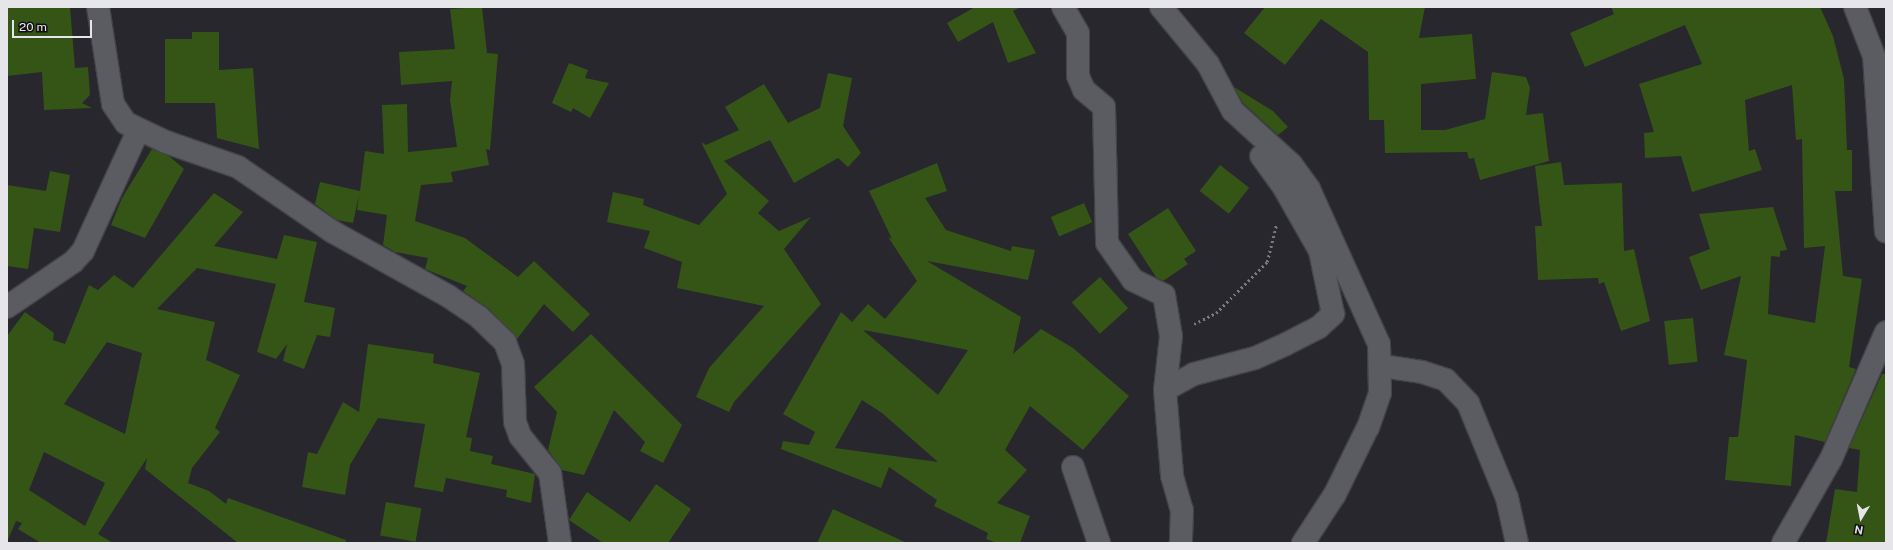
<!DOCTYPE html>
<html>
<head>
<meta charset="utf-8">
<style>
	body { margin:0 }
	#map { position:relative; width:1893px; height:550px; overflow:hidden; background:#27272d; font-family:"Public Sans",sans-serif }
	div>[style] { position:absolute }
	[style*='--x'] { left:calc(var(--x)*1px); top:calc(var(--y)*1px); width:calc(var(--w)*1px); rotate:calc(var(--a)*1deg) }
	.building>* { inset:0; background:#345516; transform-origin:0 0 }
	.path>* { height:2.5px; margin-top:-1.25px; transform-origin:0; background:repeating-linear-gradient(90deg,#7a7a7f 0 2px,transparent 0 5px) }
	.roads { filter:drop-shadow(1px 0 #434348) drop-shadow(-1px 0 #434348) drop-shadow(0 1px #434348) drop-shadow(0 -1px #434348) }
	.minor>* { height:22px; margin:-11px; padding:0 11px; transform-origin:11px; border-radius:11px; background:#5b5b62 }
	span { translate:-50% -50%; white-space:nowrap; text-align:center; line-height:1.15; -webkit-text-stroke:3px #101013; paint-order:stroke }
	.frame { position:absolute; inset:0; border:8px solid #e6e6ea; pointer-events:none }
	.north { position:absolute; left:1841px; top:498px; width:40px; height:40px; -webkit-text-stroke:3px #101013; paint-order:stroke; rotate:190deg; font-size:11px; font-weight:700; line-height:16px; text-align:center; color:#e6e6ea }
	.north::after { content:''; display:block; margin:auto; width:14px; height:18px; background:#e6e6ea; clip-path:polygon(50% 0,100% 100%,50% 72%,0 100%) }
	.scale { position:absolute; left:12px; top:20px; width:80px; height:18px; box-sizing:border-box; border:2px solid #e6e6ea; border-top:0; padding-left:5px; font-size:12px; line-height:14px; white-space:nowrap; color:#e6e6ea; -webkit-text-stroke:3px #101013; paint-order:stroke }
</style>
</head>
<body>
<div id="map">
	<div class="building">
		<div style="clip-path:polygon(7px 7px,70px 7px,75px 68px,88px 67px,90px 95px,82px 103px,92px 108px,44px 110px,42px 72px,7px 76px)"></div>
		<div style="clip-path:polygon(482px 7px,487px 53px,498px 54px,490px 150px,486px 149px,489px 165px,451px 172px,453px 182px,421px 185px,415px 221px,465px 238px,518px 277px,534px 261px,590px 314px,573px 332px,544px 304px,517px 339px,488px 308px,463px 291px,467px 286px,425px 269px,428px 258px,395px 252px,383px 245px,387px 215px,357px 210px,359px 195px,353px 223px,337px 220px,315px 204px,320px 182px,360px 191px,365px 151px,384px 154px,382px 105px,407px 104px,408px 152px,457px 147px,450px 100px,452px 81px,401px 85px,399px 52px,455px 49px,450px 9px)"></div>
		<div style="clip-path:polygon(975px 7px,1021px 7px,1013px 11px,1036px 53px,1008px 63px,993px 22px,958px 42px,947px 23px)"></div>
		<div style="clip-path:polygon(1265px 7px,1425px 7px,1419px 38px,1472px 34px,1476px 79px,1421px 84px,1421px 130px,1445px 130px,1485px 119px,1492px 72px,1526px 77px,1530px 88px,1526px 115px,1543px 113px,1549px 161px,1480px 180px,1474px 158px,1469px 159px,1467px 152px,1385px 153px,1384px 120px,1369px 120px,1368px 52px,1321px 19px,1285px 65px,1244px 33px)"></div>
		<div style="clip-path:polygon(1611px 7px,1820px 7px,1833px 36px,1844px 79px,1847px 150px,1852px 150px,1852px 191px,1835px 191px,1843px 276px,1862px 279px,1849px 367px,1856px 369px,1825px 442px,1795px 435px,1791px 486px,1725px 480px,1729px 437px,1738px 437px,1747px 360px,1724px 355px,1741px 276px,1701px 290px,1689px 257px,1710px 249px,1699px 214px,1773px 207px,1787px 250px,1780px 251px,1780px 257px,1771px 256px,1768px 314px,1815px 323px,1825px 246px,1804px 248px,1802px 139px,1796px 140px,1792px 85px,1745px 100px,1749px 151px,1755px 149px,1762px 170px,1692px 192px,1681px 156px,1645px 158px,1644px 133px,1654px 132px,1639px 84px,1702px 64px,1685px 25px,1585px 67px,1570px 33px,1614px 14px)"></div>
		<div style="clip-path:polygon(192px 32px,219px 32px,219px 70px,253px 68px,259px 149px,217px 138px,215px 103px,165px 103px,165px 39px,192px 39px)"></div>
		<div style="clip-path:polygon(569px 63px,588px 70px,585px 78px,609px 83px,590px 118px,573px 108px,571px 112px,552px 103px)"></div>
		<div style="clip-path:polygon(828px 73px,852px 78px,843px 126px,861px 153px,848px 167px,838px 158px,794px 183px,770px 140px,724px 161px,769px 201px,758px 213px,779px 231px,811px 217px,784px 249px,821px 304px,734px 402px,729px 412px,696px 397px,709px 368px,764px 306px,677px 288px,682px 262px,644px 248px,650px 231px,607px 222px,613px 192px,644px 199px,643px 205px,699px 225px,727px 194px,701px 142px,706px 145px,739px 130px,725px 107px,764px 84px,788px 123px,820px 108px)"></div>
		<div style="clip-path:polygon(1234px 87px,1273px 111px,1288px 127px,1278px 135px,1243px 103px)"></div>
		<div style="clip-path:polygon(152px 149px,169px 156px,184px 169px,145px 238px,111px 225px,122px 198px)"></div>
		<div style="clip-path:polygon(1561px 162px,1564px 185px,1622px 183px,1624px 251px,1634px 249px,1650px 321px,1621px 331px,1604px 282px,1599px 284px,1598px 278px,1538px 280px,1535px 226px,1542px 226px,1535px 166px)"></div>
		<div style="clip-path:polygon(evenodd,937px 163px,947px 191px,925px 198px,946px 230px,1011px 251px,1012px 246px,1035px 250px,1028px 280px,927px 261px,1021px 317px,1013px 354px,1041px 329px,1073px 348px,1129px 396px,1083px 450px,1030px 406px,1005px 450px,1027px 470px,997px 503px,1030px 516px,1020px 543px,997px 543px,986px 539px,988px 533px,934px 506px,937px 500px,889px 467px,881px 488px,781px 449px,783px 441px,809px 445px,815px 432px,783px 414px,841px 312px,852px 322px,868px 304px,885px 319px,917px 281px,888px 237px,892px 239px,869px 191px,937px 163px,863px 330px,907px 338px,968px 350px,938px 395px,863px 330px,937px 163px,862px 400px,882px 413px,938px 462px,835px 448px,862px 400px)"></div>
		<div style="left:1220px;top:165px;width:37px;height:33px;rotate:38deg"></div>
		<div style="clip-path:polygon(50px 171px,70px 175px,60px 232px,34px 228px,28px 269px,7px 266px,7px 185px,46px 191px)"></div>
		<div style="clip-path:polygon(evenodd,214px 193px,243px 212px,214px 246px,277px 259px,284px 235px,317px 242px,304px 302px,335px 308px,330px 337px,317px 335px,304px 369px,283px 361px,287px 344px,276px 359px,257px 352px,276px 284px,197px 268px,157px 309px,215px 322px,206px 360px,240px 375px,215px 428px,220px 432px,192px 468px,188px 483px,209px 491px,226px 504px,228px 498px,346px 540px,345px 543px,238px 543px,145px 469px,147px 458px,98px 534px,113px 543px,41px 543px,18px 529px,22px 523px,16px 521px,7px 542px,7px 336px,25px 312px,54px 333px,53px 340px,65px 344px,89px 285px,98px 290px,114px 275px,133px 288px,214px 193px,107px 342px,142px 353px,125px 434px,64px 404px,107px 342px,214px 193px,44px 452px,105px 483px,85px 526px,29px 490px,44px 452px)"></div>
		<div style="left:1084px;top:203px;width:21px;height:36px;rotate:67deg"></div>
		<div style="clip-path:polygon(1168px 208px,1196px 251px,1184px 259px,1188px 264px,1163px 281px,1156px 277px,1128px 234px)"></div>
		<div style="left:1100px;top:277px;width:42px;height:38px;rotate:48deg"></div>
		<div style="left:1693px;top:318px;width:44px;height:29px;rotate:84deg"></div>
		<div style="clip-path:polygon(591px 334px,682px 425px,663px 463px,640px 451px,645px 442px,614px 410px,584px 475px,562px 470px,548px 450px,557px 412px,534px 387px)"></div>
		<div style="clip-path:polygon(368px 344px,434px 354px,433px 363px,480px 373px,466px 437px,472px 438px,470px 451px,493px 456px,491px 464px,535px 474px,531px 503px,506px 497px,507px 490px,446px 478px,443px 492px,414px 487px,425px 424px,378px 418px,350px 465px,345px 495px,302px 487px,308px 452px,317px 454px,343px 402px,359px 412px)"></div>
		<div style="clip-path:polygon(1882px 374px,1886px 374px,1886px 543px,1826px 543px,1835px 489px,1857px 492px,1860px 450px,1849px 448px)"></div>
		<div style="clip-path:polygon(656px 484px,691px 509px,668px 543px,603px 543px,569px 520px,587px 492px,630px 522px)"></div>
		<div style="left:386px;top:502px;width:36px;height:34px;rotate:10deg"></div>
		<div style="clip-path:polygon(833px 509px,907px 543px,817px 543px)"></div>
	</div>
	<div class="path">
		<div style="--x:1194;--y:324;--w:25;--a:-27"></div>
		<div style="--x:1216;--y:313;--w:72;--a:-45"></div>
		<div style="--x:1267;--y:262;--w:38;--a:-76"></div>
	</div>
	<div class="roads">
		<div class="minor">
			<div style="--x:98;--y:7;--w:98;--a:81.2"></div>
			<div style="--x:113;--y:104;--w:23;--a:56"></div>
			<div style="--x:126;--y:123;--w:44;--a:25.4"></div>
			<div style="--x:166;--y:142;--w:76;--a:19.1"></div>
			<div style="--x:238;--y:167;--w:115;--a:34.4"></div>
			<div style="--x:333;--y:232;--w:132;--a:29.1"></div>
			<div style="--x:448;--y:296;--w:37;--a:34"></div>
			<div style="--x:479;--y:317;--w:36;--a:44"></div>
			<div style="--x:505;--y:342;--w:23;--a:70"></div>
			<div style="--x:513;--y:364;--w:58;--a:88"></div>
			<div style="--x:515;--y:422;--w:15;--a:70"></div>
			<div style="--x:520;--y:436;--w:48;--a:51"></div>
			<div style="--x:550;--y:473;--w:71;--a:81.9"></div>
			<div style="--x:1063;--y:7;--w:30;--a:60"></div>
			<div style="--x:1078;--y:33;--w:43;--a:90"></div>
			<div style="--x:1078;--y:76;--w:15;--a:67"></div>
			<div style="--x:1084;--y:90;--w:26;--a:40"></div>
			<div style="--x:1104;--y:107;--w:136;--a:88.7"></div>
			<div style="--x:1107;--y:243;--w:45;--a:54.9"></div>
			<div style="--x:1133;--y:280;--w:34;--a:26"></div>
			<div style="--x:1164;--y:295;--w:42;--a:80.3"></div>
			<div style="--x:1171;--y:336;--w:54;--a:96.3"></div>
			<div style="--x:1165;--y:390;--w:86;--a:85.3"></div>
			<div style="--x:1172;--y:476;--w:35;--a:74"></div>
			<div style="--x:1182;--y:510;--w:33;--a:92"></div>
			<div style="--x:1161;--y:7;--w:74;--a:50.5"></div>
			<div style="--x:1208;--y:64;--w:53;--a:62"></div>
			<div style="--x:1233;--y:111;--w:79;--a:42.4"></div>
			<div style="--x:1291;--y:164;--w:31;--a:54"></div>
			<div style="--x:1309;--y:189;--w:170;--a:65.7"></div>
			<div style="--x:1379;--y:344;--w:49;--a:88.8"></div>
			<div style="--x:1380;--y:393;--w:36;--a:109"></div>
			<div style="--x:1368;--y:427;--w:75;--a:116.2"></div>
			<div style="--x:1335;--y:494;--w:59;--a:123.1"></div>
			<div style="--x:1855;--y:7;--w:53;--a:68.8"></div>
			<div style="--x:1874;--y:56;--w:176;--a:86.1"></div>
			<div style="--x:7;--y:307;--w:80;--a:-34.3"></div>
			<div style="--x:73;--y:262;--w:15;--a:-48"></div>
			<div style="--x:83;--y:251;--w:132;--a:-65.4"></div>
			<div style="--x:1382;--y:366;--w:40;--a:8.5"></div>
			<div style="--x:1422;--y:372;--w:25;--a:18"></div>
			<div style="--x:1446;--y:380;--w:32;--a:46"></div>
			<div style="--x:1468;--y:403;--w:103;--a:67.7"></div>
			<div style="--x:1507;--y:498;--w:46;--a:77.5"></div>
			<div style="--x:1165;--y:390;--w:33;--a:-29"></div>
			<div style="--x:1194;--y:374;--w:63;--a:-14.7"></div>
			<div style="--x:1255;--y:358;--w:34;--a:-24"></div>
			<div style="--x:1286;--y:344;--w:36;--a:-27"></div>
			<div style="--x:1318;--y:328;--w:21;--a:-43"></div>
			<div style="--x:1333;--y:314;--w:64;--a:-101.7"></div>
			<div style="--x:1320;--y:251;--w:75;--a:-119.6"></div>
			<div style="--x:1283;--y:186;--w:37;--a:-126"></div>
			<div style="--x:1073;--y:467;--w:80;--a:71.1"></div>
			<div style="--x:1783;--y:543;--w:97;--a:-60.3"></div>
			<div style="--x:1831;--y:459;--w:138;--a:-66.6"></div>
		</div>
	</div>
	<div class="frame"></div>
	<div class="north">N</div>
	<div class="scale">20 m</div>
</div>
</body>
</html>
